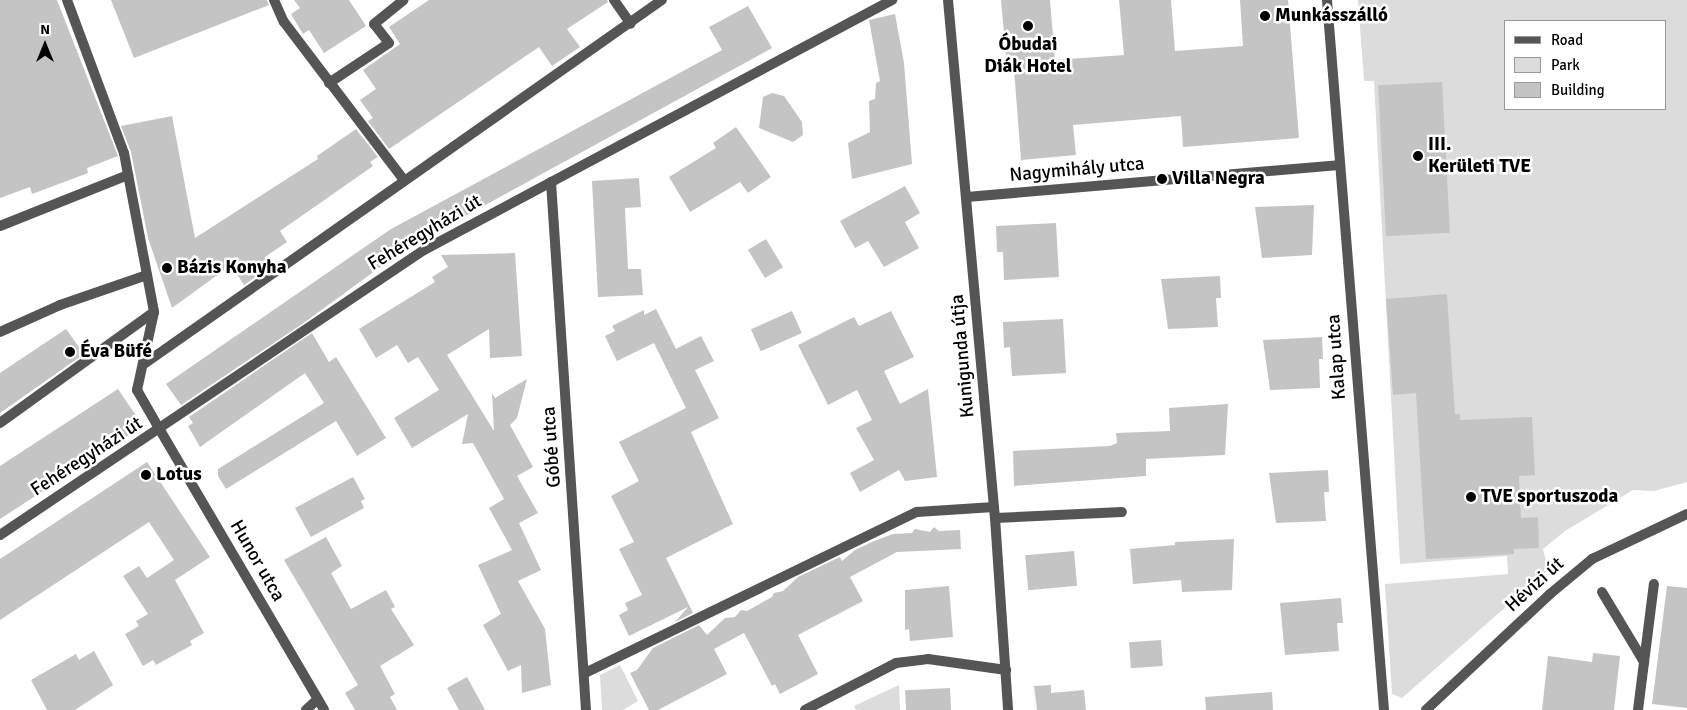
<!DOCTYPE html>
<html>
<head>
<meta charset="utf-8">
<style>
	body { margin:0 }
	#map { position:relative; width:1687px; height:710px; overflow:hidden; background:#fff; font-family:Signika,sans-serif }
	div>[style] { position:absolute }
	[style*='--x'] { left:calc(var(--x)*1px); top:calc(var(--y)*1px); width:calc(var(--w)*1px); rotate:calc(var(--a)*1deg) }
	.green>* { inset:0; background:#dcdcdc }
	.building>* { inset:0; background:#c4c4c4; transform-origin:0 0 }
	.lane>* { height:10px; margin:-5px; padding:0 5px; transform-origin:5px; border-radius:5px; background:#555 }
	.street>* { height:10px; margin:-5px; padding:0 5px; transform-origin:5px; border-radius:5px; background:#555 }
	.dots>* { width:14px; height:14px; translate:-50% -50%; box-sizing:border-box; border:2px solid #fff; border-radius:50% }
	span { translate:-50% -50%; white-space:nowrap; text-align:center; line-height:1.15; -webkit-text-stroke:5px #fff; paint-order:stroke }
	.poi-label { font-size:19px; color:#000; font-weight:700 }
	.left { translate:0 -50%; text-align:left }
	.street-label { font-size:19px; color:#000 }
	.legend { position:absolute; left:1504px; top:20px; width:162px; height:90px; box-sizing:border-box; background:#fff; border:1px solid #999; margin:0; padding:6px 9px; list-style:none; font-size:15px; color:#000 }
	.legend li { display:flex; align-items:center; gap:10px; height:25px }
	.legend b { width:25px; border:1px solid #999 }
	.north { position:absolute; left:20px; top:20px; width:50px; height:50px; -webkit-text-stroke:4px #fff; paint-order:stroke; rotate:0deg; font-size:14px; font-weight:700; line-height:20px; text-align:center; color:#000 }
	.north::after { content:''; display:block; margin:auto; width:18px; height:22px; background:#000; clip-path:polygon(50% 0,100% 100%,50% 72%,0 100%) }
</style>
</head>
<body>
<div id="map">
	<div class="green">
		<div style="clip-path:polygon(evenodd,1358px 0,1687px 0,1687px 482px,1654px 491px,1633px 490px,1565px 531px,1543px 549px,1548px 570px,1402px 698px,1392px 694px,1385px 584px,1508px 574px,1507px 556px,1400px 564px,1374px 81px,1364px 81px,1358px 0,1506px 21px,1666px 21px,1666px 109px,1506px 109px,1506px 21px)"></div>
		<div style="clip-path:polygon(620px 665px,638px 701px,623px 710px,602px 710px,600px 675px)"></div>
		<div style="clip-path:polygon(899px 685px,900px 710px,856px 710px,854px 706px)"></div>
	</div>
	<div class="building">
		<div style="clip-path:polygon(0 0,57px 0,118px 156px,87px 168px,88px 173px,32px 194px,30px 187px,0 198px)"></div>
		<div style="clip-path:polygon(111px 0,267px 0,269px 5px,134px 58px)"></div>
		<div style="clip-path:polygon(294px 0,349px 0,366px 26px,324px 53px,309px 30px,303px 34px,291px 14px,300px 8px)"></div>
		<div style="clip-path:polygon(429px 0,607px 0,608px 2px,567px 29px,580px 47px,552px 66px,539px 47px,389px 149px,368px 121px,373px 118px,360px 100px,376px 89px,363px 70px,400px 44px,389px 27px)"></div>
		<div style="clip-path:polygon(1001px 0,1050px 0,1055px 60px,1124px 55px,1119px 0,1171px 0,1175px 51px,1243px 46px,1240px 0,1288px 0,1299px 138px,1183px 147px,1181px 116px,1073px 125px,1076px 155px,1021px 160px,1013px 56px,1006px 56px)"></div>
		<div style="clip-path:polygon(748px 6px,772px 48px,405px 249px,305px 322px,181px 405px,166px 384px,391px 229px,722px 50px,709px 27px)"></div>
		<div style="clip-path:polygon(895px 14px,904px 63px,912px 164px,852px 179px,848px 143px,870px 132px,869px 101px,875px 99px,876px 83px,880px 81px,869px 20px)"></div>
		<div style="left:1442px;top:82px;width:151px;height:64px;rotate:87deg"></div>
		<div style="clip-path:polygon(772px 93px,784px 96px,802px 122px,803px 135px,793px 142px,759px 128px,763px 97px)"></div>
		<div style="clip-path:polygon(172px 116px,195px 238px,318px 159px,317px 156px,356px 129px,378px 157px,370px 162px,373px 166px,280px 231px,287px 242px,265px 257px,271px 266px,244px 285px,231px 265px,172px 308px,148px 238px,131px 152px,121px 126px)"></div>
		<div style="clip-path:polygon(736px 127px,771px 177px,748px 193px,740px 182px,690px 212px,669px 177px,716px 148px,713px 143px)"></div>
		<div style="clip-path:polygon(639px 178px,641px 207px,625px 208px,628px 269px,641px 269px,643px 295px,598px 297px,592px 181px)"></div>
		<div style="clip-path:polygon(905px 186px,920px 213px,905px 222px,919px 248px,884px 267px,868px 241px,855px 248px,840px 221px)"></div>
		<div style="clip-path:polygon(1314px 205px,1312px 255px,1262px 258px,1255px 207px)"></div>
		<div style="clip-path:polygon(1056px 223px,1059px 277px,1004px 280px,1003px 252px,997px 252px,996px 226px)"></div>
		<div style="left:766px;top:239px;width:33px;height:21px;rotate:59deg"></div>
		<div style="clip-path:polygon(515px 253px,522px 356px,490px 358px,489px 329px,447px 355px,494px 431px,492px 393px,495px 398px,527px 379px,517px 418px,510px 425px,533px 467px,517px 476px,538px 513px,519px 523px,541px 570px,518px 581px,545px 629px,551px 685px,522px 693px,521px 665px,508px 671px,483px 625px,501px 614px,478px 565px,512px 550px,489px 508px,504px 499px,473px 443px,462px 444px,468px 414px,412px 448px,394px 418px,439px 390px,418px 357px,408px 363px,397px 345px,376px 358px,359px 329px,435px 282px,432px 277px,448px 267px,441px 255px)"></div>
		<div style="clip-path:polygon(1220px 276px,1221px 298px,1216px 298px,1218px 327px,1168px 329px,1161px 279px)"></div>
		<div style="clip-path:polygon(1447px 294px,1455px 414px,1460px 414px,1460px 420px,1532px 417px,1535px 475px,1519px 476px,1521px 518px,1538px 517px,1539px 548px,1514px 549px,1514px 554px,1426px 559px,1416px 393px,1393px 395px,1386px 299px)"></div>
		<div style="clip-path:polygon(656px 309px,676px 349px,701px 336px,714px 361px,695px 370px,719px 418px,691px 432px,733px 524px,666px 558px,693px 613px,675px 622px,688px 607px,629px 636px,619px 615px,628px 610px,625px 603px,642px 595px,619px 549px,634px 542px,611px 496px,639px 481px,619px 442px,686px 408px,654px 343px,617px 361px,605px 336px,615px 331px,612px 326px,644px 310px,644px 315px)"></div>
		<div style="left:792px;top:311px;width:24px;height:45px;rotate:66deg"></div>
		<div style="clip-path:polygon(891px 311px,914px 357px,884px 371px,900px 404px,928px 389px,937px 477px,905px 481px,899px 470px,860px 492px,850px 473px,874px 460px,856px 428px,872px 420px,857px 390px,828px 405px,798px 345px,854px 317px,859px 326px)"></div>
		<div style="clip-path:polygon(1063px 319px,1066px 373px,1012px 376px,1010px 347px,1004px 348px,1003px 322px)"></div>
		<div style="clip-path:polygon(66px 329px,84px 354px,0 413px,0 373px)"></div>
		<div style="clip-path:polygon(312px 333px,329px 362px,336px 357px,386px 438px,357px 456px,336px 421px,226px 489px,218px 476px,218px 469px,324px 403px,305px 373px,200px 447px,188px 426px,193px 423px,189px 417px)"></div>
		<div style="clip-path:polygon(1322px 337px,1323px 359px,1319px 359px,1320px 388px,1270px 390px,1263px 340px)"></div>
		<div style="clip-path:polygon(118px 389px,143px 426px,0 519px,0 466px)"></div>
		<div style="clip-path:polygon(1228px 404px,1225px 455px,1146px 459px,1146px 476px,1014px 486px,1013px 451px,1110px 446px,1117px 443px,1116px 433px,1170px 431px,1169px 408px)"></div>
		<div style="clip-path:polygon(147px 462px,210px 557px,175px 580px,204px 633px,190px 641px,192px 645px,156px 665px,153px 660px,143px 666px,125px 634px,139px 626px,136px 621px,148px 614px,123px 576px,139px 566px,147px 578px,174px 560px,149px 522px,0 620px,0 559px)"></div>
		<div style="clip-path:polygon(1328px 470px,1329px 492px,1324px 492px,1326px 521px,1276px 523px,1269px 473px)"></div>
		<div style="clip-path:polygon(353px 477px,365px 499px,361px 501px,364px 508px,311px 537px,295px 508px)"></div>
		<div style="clip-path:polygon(934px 527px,939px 531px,960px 530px,961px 549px,897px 552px,850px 577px,863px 601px,798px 635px,818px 674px,780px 694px,775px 684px,772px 686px,744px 633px,714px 649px,727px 674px,658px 710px,649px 710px,630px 673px,637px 670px,653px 648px,699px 625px,707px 635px,725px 618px,735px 617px,741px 610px,747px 611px,772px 597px,774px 593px,783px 591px,798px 577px,840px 557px,842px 561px,855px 550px,874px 541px,893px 534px,912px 533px,915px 529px,930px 532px)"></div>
		<div style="clip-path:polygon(326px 537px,342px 566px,331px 573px,351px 609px,386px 590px,395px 607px,391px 609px,414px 645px,380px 666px,395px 694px,390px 697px,397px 710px,355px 710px,345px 693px,358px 685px,284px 560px)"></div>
		<div style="clip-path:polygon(1234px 539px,1232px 590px,1182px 592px,1181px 580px,1133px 584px,1130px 549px,1175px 545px,1175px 542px)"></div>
		<div style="left:1074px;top:551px;width:35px;height:49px;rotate:85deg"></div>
		<div style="clip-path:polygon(949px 586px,953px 637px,910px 641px,909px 629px,905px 630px,905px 590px)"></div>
		<div style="clip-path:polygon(1667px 586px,1687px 588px,1687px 708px,1652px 704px)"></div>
		<div style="clip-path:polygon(1341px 598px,1343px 623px,1337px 623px,1339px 651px,1285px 655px,1280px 603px)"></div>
		<div style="left:1161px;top:640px;width:26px;height:32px;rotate:86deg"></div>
		<div style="clip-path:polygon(94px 651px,113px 685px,75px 710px,47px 710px,31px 680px,76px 654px,79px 660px)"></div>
		<div style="clip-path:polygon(1593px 653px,1620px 656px,1614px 710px,1542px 710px,1548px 656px,1592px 662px)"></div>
		<div style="clip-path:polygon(467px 677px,485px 710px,459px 710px,447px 688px)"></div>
		<div style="clip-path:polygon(1051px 685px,1051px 693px,1084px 690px,1086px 710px,1037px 710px,1034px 686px)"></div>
		<div style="left:950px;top:688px;width:22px;height:45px;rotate:87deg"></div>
		<div style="clip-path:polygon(1272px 692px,1273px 710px,1206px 710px,1205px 697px)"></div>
	</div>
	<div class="lane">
		<div style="--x:67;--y:0;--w:163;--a:69.6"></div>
		<div style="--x:124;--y:153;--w:162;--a:79.3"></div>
		<div style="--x:154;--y:312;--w:80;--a:102.3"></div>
		<div style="--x:137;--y:390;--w:46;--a:60.1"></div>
		<div style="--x:274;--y:0;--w:24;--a:66"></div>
		<div style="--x:284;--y:22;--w:198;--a:52.8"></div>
		<div style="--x:614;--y:0;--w:29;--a:55"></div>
		<div style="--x:329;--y:83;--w:72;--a:-33.7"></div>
		<div style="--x:389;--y:43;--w:24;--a:-128"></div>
		<div style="--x:374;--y:24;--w:38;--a:-39"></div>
		<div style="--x:0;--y:226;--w:138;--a:-21.7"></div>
		<div style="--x:0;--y:332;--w:66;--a:-24.2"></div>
		<div style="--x:60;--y:305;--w:92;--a:-19"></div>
		<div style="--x:144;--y:364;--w:633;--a:-35.1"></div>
		<div style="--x:0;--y:423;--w:190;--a:-35.8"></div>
		<div style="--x:1602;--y:592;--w:82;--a:59"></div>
		<div style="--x:585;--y:673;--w:369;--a:-25.9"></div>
		<div style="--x:917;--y:512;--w:77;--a:-3.7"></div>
		<div style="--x:306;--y:710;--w:16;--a:-43"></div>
		<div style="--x:805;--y:710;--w:102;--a:-27.3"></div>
		<div style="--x:896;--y:663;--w:32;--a:-7"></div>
		<div style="--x:928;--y:659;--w:79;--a:8"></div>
	</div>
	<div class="street">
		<div style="--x:948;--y:0;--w:520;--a:84.82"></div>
		<div style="--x:995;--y:518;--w:192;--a:86.1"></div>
		<div style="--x:1327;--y:0;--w:712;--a:85.41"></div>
		<div style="--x:551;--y:182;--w:529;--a:86.21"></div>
		<div style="--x:967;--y:197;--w:373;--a:-4.9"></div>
		<div style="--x:160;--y:430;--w:324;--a:59.6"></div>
		<div style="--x:995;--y:518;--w:127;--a:-2.7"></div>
		<div style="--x:0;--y:535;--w:511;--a:-33.91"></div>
		<div style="--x:424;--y:250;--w:531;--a:-28.11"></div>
		<div style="--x:1426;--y:710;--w:170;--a:-43.1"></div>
		<div style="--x:1550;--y:594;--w:55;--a:-39.8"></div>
		<div style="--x:1592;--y:559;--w:105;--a:-25.3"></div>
		<div style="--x:1638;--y:710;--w:127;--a:-82.8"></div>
	</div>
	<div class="dots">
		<div style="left:1265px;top:16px;background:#000"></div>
		<div style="left:1028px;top:26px;background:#000"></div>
		<div style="left:1418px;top:156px;background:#000"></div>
		<div style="left:1162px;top:179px;background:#000"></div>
		<div style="left:167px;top:268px;background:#000"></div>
		<div style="left:70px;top:352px;background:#000"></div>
		<div style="left:146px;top:475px;background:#000"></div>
		<div style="left:1471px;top:497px;background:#000"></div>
	</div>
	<div class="poi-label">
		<span class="left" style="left:1275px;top:16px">Munkásszálló</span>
		<span style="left:1028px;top:56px">Óbudai<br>Diák Hotel</span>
		<span class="left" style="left:1428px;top:156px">III.<br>Kerületi TVE</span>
		<span class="left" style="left:1172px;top:179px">Villa Negra</span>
		<span class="left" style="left:177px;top:268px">Bázis Konyha</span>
		<span class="left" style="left:80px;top:352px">Éva Büfé</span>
		<span class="left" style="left:156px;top:475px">Lotus</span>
		<span class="left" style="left:1481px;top:497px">TVE sportuszoda</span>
	</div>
	<div class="street-label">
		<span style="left:1077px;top:170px;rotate:-5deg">Nagymihály utca</span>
		<span style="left:425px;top:233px;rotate:-31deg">Fehéregyházi út</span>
		<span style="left:963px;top:356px;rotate:-95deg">Kunigunda útja</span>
		<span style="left:1337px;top:357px;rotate:-94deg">Kalap utca</span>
		<span style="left:552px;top:447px;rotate:-94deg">Góbé utca</span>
		<span style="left:87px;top:457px;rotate:-33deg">Fehéregyházi út</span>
		<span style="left:257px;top:561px;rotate:60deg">Hunor utca</span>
		<span style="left:1535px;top:585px;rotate:-42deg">Hévízi út</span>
	</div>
	<ul class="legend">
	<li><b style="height:6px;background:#555"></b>Road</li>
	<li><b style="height:14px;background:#dcdcdc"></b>Park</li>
	<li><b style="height:14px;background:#c4c4c4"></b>Building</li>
	</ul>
	<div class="north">N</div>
</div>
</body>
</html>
